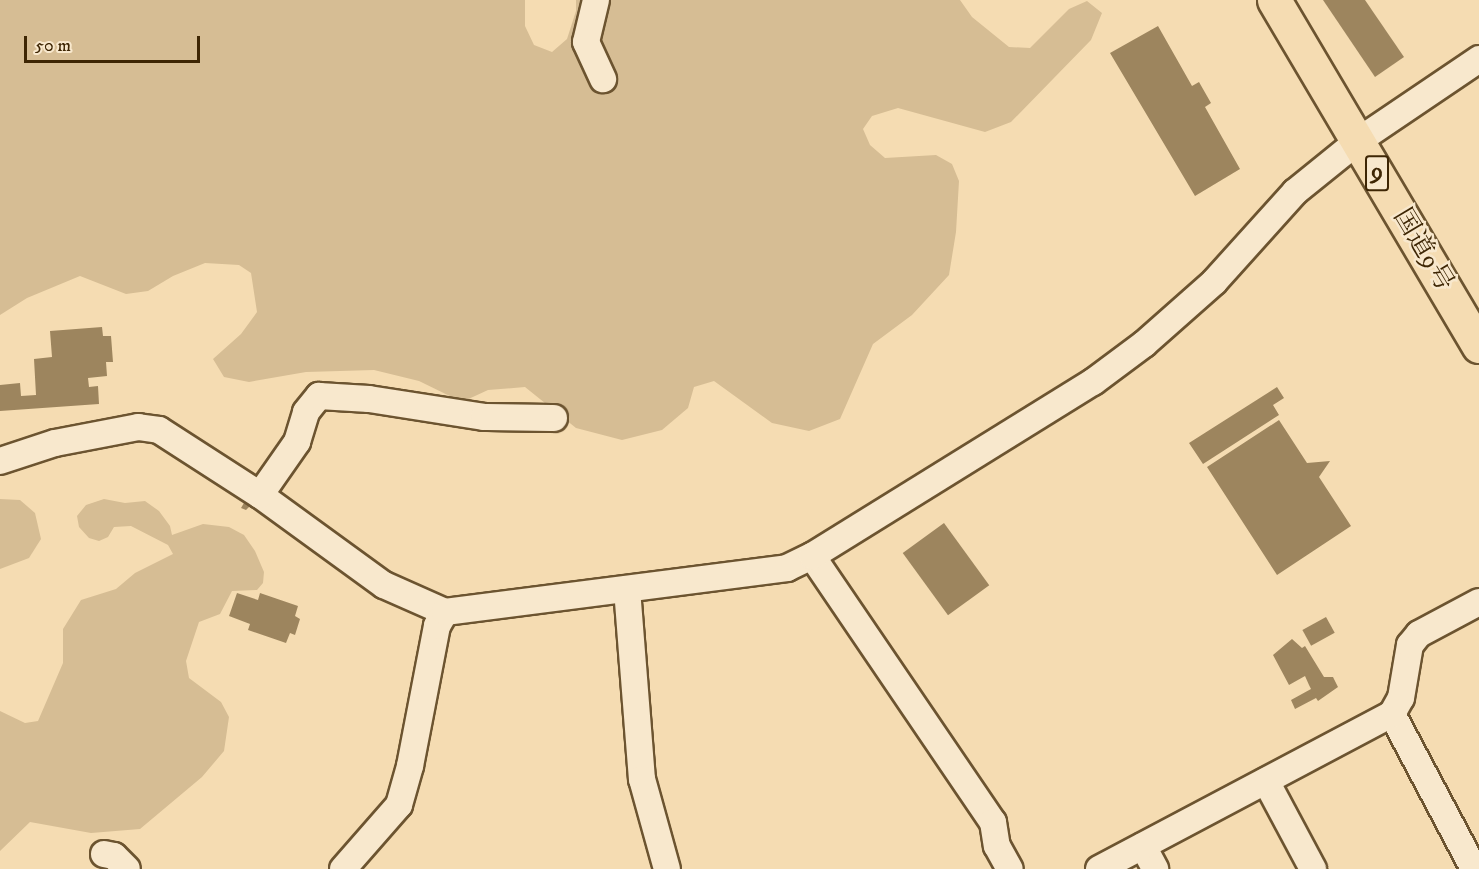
<!DOCTYPE html>
<html>
<head>
<meta charset="utf-8">
<style>
	body { margin:0 }
	#map { position:relative; width:1479px; height:869px; overflow:hidden; background:#f5dcb2; font-family:"IM FELL DW Pica","Noto Serif JP",serif }
	div>[style] { position:absolute }
	[style*='--x'] { left:calc(var(--x)*1px); top:calc(var(--y)*1px); width:calc(var(--w)*1px); rotate:calc(var(--a)*1deg) }
	.green>* { inset:0; background:#d6bd94 }
	.building>* { inset:0; background:#9d855e; transform-origin:0 0 }
	.roads { filter:drop-shadow(2px 0 #6c5430) drop-shadow(-2px 0 #6c5430) drop-shadow(0 2px #6c5430) drop-shadow(0 -2px #6c5430) }
	.minor>* { height:26px; margin:-13px; padding:0 13px; transform-origin:13px; border-radius:13px; background:#f8e8cd }
	.highway>* { height:33px; margin:-16.5px; padding:0 16.5px; transform-origin:16.5px; border-radius:16.5px; background:#f5dcb2 }
	span { translate:-50% -50%; white-space:nowrap; text-align:center; line-height:1.15; -webkit-text-stroke:5px #f8e8cd; paint-order:stroke }
	.shield-label span { padding:2px 4px; background:#f8e8cd; border:2px solid; border-radius:4px; -webkit-text-stroke-width:0 }
	.shield-label { font-size:24px; color:#3e2604; font-weight:700 }
	.street-label { font-size:26px; color:#3e2604 }
	.scale { position:absolute; left:24px; top:36px; width:176px; height:27px; box-sizing:border-box; border:3px solid #3e2604; border-top:0; padding-left:8px; font-size:18px; line-height:21px; white-space:nowrap; color:#3e2604; -webkit-text-stroke:4px #f8e8cd; paint-order:stroke }
</style>
</head>
<body>
<div id="map">
	<div class="green">
		<div style="clip-path:polygon(0 0,525px 0,525px 26px,534px 45px,552px 52px,567px 39px,576px 11px,576px 0,960px 0,972px 17px,1009px 47px,1030px 48px,1069px 9px,1087px 1px,1102px 13px,1091px 40px,1011px 122px,985px 132px,898px 108px,872px 116px,863px 129px,870px 145px,885px 158px,936px 155px,952px 164px,959px 181px,956px 232px,949px 275px,912px 315px,873px 344px,840px 419px,809px 431px,772px 423px,714px 381px,694px 387px,688px 408px,662px 430px,622px 440px,576px 428px,525px 387px,488px 390px,462px 402px,419px 381px,374px 370px,306px 372px,249px 382px,224px 377px,213px 359px,241px 334px,257px 312px,251px 273px,239px 265px,205px 263px,173px 276px,148px 291px,126px 294px,80px 276px,27px 298px,0 315px)"></div>
		<div style="clip-path:polygon(0 499px,20px 500px,35px 513px,41px 539px,29px 558px,0 569px)"></div>
		<div style="clip-path:polygon(104px 499px,125px 503px,145px 501px,159px 511px,170px 526px,172px 535px,203px 524px,229px 527px,244px 535px,255px 551px,264px 572px,263px 583px,257px 590px,232px 591px,220px 614px,199px 622px,186px 661px,189px 678px,221px 702px,229px 717px,224px 751px,202px 777px,140px 829px,91px 833px,30px 822px,0 851px,0 711px,25px 723px,38px 721px,63px 663px,63px 629px,81px 600px,116px 589px,135px 573px,173px 554px,168px 545px,131px 526px,114px 527px,108px 537px,99px 541px,89px 538px,79px 527px,77px 516px,86px 505px)"></div>
	</div>
	<div class="building">
		<div style="clip-path:polygon(1323px 0,1365px 0,1404px 57px,1375px 77px)"></div>
		<div style="clip-path:polygon(1158px 26px,1192px 86px,1199px 82px,1211px 103px,1205px 107px,1240px 169px,1195px 196px,1110px 53px)"></div>
		<div style="clip-path:polygon(102px 327px,103px 336px,111px 336px,113px 362px,106px 362px,107px 376px,88px 378px,89px 387px,98px 386px,99px 404px,0 411px,0 385px,20px 383px,21px 396px,36px 395px,34px 359px,52px 357px,50px 331px)"></div>
		<div style="clip-path:polygon(1277px 387px,1284px 398px,1273px 405px,1279px 415px,1203px 464px,1189px 443px)"></div>
		<div style="clip-path:polygon(1279px 420px,1307px 463px,1330px 461px,1319px 477px,1351px 526px,1277px 575px,1207px 467px)"></div>
		<div style="clip-path:polygon(244px 503px,250px 506px,246px 510px,241px 508px)"></div>
		<div style="left:944px;top:523px;width:77px;height:51px;rotate:54deg"></div>
		<div style="clip-path:polygon(237px 593px,258px 600px,260px 593px,298px 606px,295px 616px,300px 619px,295px 635px,290px 633px,286px 643px,248px 630px,250px 624px,229px 616px)"></div>
		<div style="left:1326px;top:617px;width:18px;height:27px;rotate:61deg"></div>
		<div style="clip-path:polygon(1292px 639px,1302px 648px,1305px 646px,1324px 677px,1333px 677px,1338px 687px,1318px 701px,1316px 698px,1295px 709px,1291px 700px,1311px 689px,1309px 685px,1305px 676px,1289px 685px,1273px 655px)"></div>
	</div>
	<div class="roads">
		<div class="minor">
			<div style="--x:596;--y:0;--w:43;--a:103.4"></div>
			<div style="--x:586;--y:42;--w:41;--a:65.3"></div>
			<div style="--x:0;--y:461;--w:58;--a:-18.1"></div>
			<div style="--x:55;--y:443;--w:85;--a:-10.9"></div>
			<div style="--x:138;--y:427;--w:21;--a:8"></div>
			<div style="--x:159;--y:430;--w:120;--a:32.8"></div>
			<div style="--x:260;--y:495;--w:153;--a:36"></div>
			<div style="--x:384;--y:585;--w:67;--a:23.9"></div>
			<div style="--x:260;--y:495;--w:65;--a:-55.1"></div>
			<div style="--x:297;--y:442;--w:31;--a:-73"></div>
			<div style="--x:306;--y:412;--w:21;--a:-51"></div>
			<div style="--x:319;--y:396;--w:50;--a:3.4"></div>
			<div style="--x:369;--y:399;--w:116;--a:8.9"></div>
			<div style="--x:484;--y:417;--w:70;--a:0.8"></div>
			<div style="--x:812;--y:556;--w:322;--a:55.8"></div>
			<div style="--x:993;--y:822;--w:24;--a:81"></div>
			<div style="--x:997;--y:846;--w:26;--a:61"></div>
			<div style="--x:627;--y:589;--w:191;--a:85.5"></div>
			<div style="--x:642;--y:779;--w:93;--a:74.5"></div>
			<div style="--x:1392;--y:714;--w:175;--a:62.1"></div>
			<div style="--x:1266;--y:781;--w:100;--a:61.9"></div>
			<div style="--x:1143;--y:846;--w:26;--a:62"></div>
			<div style="--x:104;--y:854;--w:10;--a:11"></div>
			<div style="--x:114;--y:856;--w:18;--a:45"></div>
			<div style="--x:343;--y:869;--w:85;--a:-48.8"></div>
			<div style="--x:399;--y:805;--w:41;--a:-74.2"></div>
			<div style="--x:410;--y:766;--w:143;--a:-79.1"></div>
			<div style="--x:437;--y:626;--w:16;--a:-60"></div>
			<div style="--x:445;--y:612;--w:345;--a:-7.3"></div>
			<div style="--x:787;--y:568;--w:28;--a:-26"></div>
			<div style="--x:812;--y:556;--w:331;--a:-31.8"></div>
			<div style="--x:1093;--y:382;--w:64;--a:-36.7"></div>
			<div style="--x:1144;--y:344;--w:94;--a:-41.5"></div>
			<div style="--x:1214;--y:282;--w:121;--a:-48"></div>
			<div style="--x:1295;--y:192;--w:81;--a:-39"></div>
			<div style="--x:1358;--y:141;--w:146;--a:-34.1"></div>
			<div style="--x:1099;--y:869;--w:331;--a:-27.9"></div>
			<div style="--x:1392;--y:714;--w:18;--a:-61"></div>
			<div style="--x:1401;--y:698;--w:54;--a:-80.4"></div>
			<div style="--x:1410;--y:645;--w:14;--a:-51"></div>
			<div style="--x:1419;--y:634;--w:68;--a:-28.1"></div>
		</div>
		<div class="highway">
			<div style="--x:1274;--y:0;--w:402;--a:59.4"></div>
		</div>
	</div>
	<div class="shield-label">
		<span style="left:1377px;top:173px">9</span>
	</div>
	<div class="street-label">
		<span style="left:1423px;top:250px;rotate:59deg">国道9号</span>
	</div>
	<div class="scale">50 m</div>
</div>
</body>
</html>
